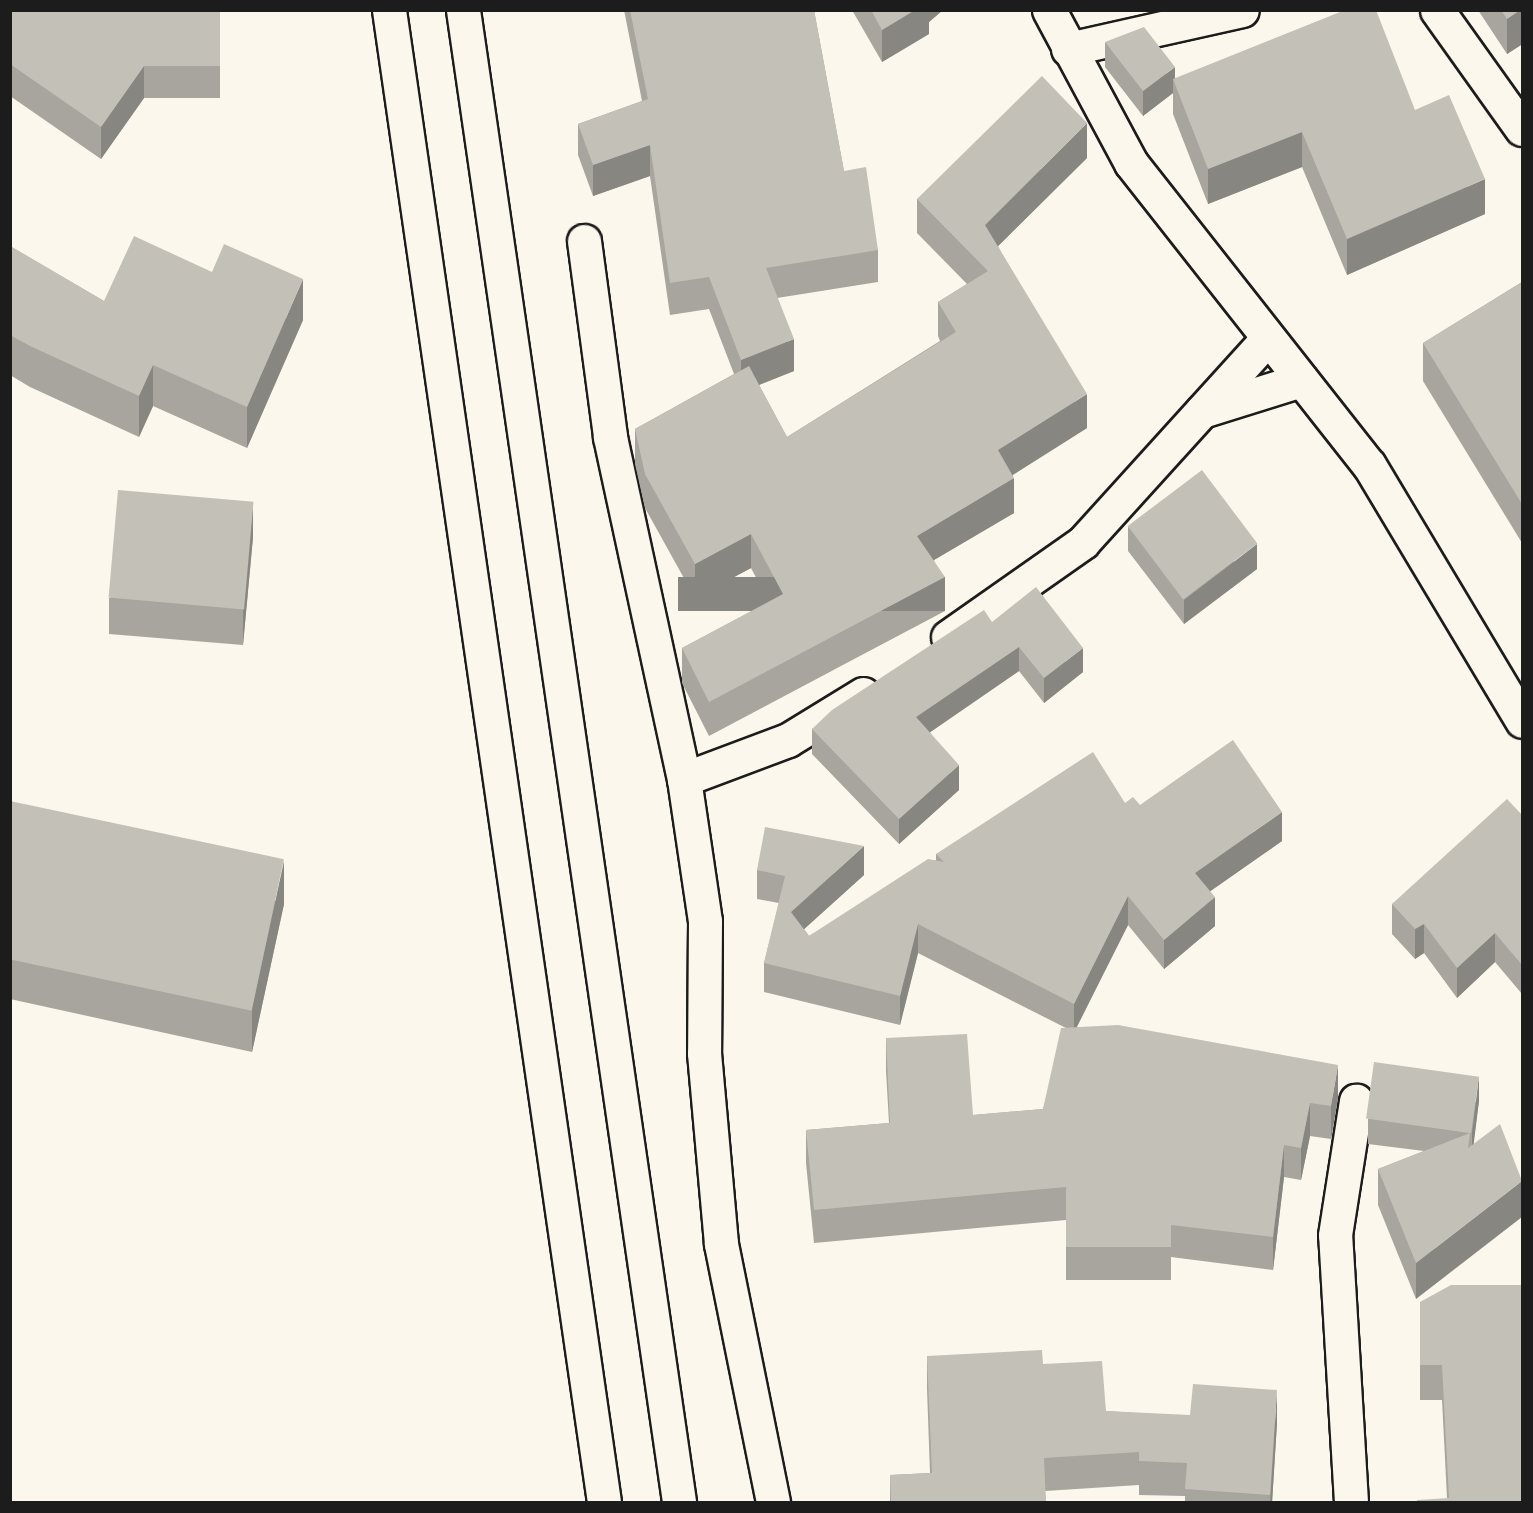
<!DOCTYPE html>
<html>
<head>
<meta charset="utf-8">
<style>
	body { margin:0 }
	#map { position:relative; width:1533px; height:1513px; overflow:hidden; background:#fbf7ec; font-family:Mynerve,sans-serif }
	div>[style] { position:absolute }
	[style*='--x'] { left:calc(var(--x)*1px); top:calc(var(--y)*1px); width:calc(var(--w)*1px); rotate:calc(var(--a)*1deg) }
	.roads { filter:drop-shadow(2px 0 #1c1c1c) drop-shadow(-2px 0 #1c1c1c) drop-shadow(0 2px #1c1c1c) drop-shadow(0 -2px #1c1c1c) }
	.minor>* { height:33px; margin:-16.5px; padding:0 16.5px; transform-origin:16.5px; border-radius:16.5px; background:#fbf7ec }
	.trunk>* { height:33px; margin:-16.5px; padding:0 16.5px; transform-origin:16.5px; border-radius:16.5px; background:#fbf7ec }
	.wall>* { inset:0; background:#a8a59e }
	.shaded-wall>* { inset:0; background:#888681; transform-origin:0 0 }
	.building>* { inset:0; background:#c3c0b8; transform-origin:0 0 }
	span { translate:-50% -50%; white-space:nowrap; text-align:center; line-height:1.15; -webkit-text-stroke:4.5px #fbf7ec; paint-order:stroke }
	.frame { position:absolute; inset:0; border:12px solid #1c1c1c; pointer-events:none }
</style>
</head>
<body>
<div id="map">
	<div class="roads">
		<div class="minor">
			<div style="--x:1049;--y:10;--w:174;--a:61.8"></div>
			<div style="--x:1131;--y:163;--w:385;--a:51.8"></div>
			<div style="--x:1369;--y:465;--w:298;--a:59.1"></div>
			<div style="--x:1437;--y:10;--w:146;--a:54.5"></div>
			<div style="--x:1068;--y:49;--w:178;--a:-12.6"></div>
			<div style="--x:584;--y:241;--w:198;--a:82.4"></div>
			<div style="--x:610;--y:437;--w:350;--a:77.8"></div>
			<div style="--x:684;--y:779;--w:144;--a:81.6"></div>
			<div style="--x:705;--y:921;--w:132;--a:90.4"></div>
			<div style="--x:704;--y:1053;--w:192;--a:84.9"></div>
			<div style="--x:721;--y:1244;--w:263;--a:78.6"></div>
			<div style="--x:1202;--y:411;--w:104;--a:-17.4"></div>
			<div style="--x:948;--y:637;--w:165;--a:-35.1"></div>
			<div style="--x:1083;--y:542;--w:273;--a:-47.8"></div>
			<div style="--x:684;--y:779;--w:111;--a:-20.6"></div>
			<div style="--x:788;--y:740;--w:88;--a:-31.5"></div>
			<div style="--x:1351;--y:1502;--w:267;--a:-93.4"></div>
			<div style="--x:1335;--y:1235;--w:136;--a:-81.1"></div>
		</div>
		<div class="trunk">
			<div style="--x:389;--y:10;--w:1507;--a:81.8"></div>
			<div style="--x:463;--y:10;--w:1508;--a:81.76"></div>
		</div>
	</div>
	<div class="wall">
		<div style="clip-path:polygon(10px 10px,220px 10px,220px 98px,144px 98px,101px 159px,10px 96px)"></div>
		<div style="clip-path:polygon(624px 10px,814px 10px,844px 171px,878px 250px,878px 282px,777px 298px,794px 371px,759px 385px,787px 437px,940px 341px,938px 336px,938px 302px,967px 284px,917px 233px,917px 199px,1087px 158px,998px 246px,1087px 428px,1013px 475px,1014px 513px,934px 560px,945px 611px,709px 736px,682px 683px,682px 648px,769px 602px,751px 568px,695px 598px,645px 508px,635px 464px,635px 429px,734px 374px,709px 309px,670px 315px,650px 176px,593px 196px,578px 155px,578px 124px,642px 101px)"></div>
		<div style="clip-path:polygon(852px 10px,943px 10px,929px 22px,929px 34px,882px 62px)"></div>
		<div style="clip-path:polygon(1478px 10px,1522px 10px,1522px 47px,1521px 45px,1507px 54px)"></div>
		<div style="clip-path:polygon(1105px 42px,1175px 78px,1415px 110px,1485px 214px,1347px 275px,1302px 167px,1208px 204px,1173px 114px,1173px 93px,1143px 116px,1105px 67px)"></div>
		<div style="clip-path:polygon(10px 246px,104px 301px,303px 320px,247px 448px,153px 406px,139px 437px,30px 387px,10px 375px)"></div>
		<div style="clip-path:polygon(1522px 282px,1522px 543px,1423px 381px,1423px 343px)"></div>
		<div style="clip-path:polygon(1128px 527px,1257px 569px,1184px 624px,1128px 551px)"></div>
		<div style="clip-path:polygon(253px 537px,243px 645px,109px 634px,109px 598px)"></div>
		<div style="clip-path:polygon(992px 622px,1083px 672px,1044px 703px,1019px 671px,930px 732px,959px 790px,899px 844px,812px 754px,812px 729px)"></div>
		<div style="clip-path:polygon(10px 801px,284px 904px,252px 1052px,10px 999px)"></div>
		<div style="clip-path:polygon(1125px 803px,1140px 805px,1282px 841px,1210px 891px,1215px 926px,1164px 969px,1128px 925px,1077px 1027px,1338px 1098px,1331px 1139px,1310px 1136px,1301px 1180px,1284px 1177px,1273px 1270px,1171px 1257px,1171px 1280px,1066px 1280px,1066px 1220px,814px 1243px,806px 1163px,806px 1130px,889px 1123px,886px 1071px,886px 1038px,973px 1115px,1043px 1109px,1066px 1028px,918px 953px,900px 1025px,764px 992px,764px 963px,779px 903px,757px 899px,757px 870px,864px 875px,804px 929px,809px 936px,936px 860px,936px 854px)"></div>
		<div style="clip-path:polygon(1522px 815px,1522px 994px,1495px 962px,1457px 998px,1424px 953px,1415px 959px,1392px 934px,1392px 904px)"></div>
		<div style="clip-path:polygon(1479px 1101px,1473px 1144px,1416px 1299px,1378px 1205px,1378px 1169px,1424px 1151px,1368px 1144px,1368px 1119px)"></div>
		<div style="clip-path:polygon(1420px 1302px,1522px 1503px,1447px 1498px,1442px 1400px,1420px 1400px)"></div>
		<div style="clip-path:polygon(927px 1356px,1043px 1364px,1106px 1411px,1277px 1423px,1272px 1503px,1185px 1503px,1185px 1496px,1139px 1495px,1139px 1485px,1045px 1491px,1046px 1503px,890px 1503px,890px 1475px,930px 1473px,927px 1389px)"></div>
	</div>
	<div class="shaded-wall">
		<div style="clip-path:polygon(915px 10px,943px 10px,929px 22px,929px 34px,882px 62px,882px 30px)"></div>
		<div style="clip-path:polygon(1521px 10px,1521px 45px,1507px 54px,1507px 19px)"></div>
		<div style="clip-path:polygon(144px 66px,144px 98px,101px 159px,101px 127px)"></div>
		<div style="clip-path:polygon(1175px 67px,1175px 84px,1173px 79px,1173px 93px,1143px 116px,1143px 91px)"></div>
		<div style="clip-path:polygon(1087px 123px,1087px 158px,985px 259px,985px 225px)"></div>
		<div style="clip-path:polygon(1302px 132px,1302px 167px,1208px 204px,1208px 169px)"></div>
		<div style="clip-path:polygon(650px 145px,650px 176px,593px 196px,593px 165px)"></div>
		<div style="clip-path:polygon(1485px 179px,1485px 214px,1347px 275px,1347px 239px)"></div>
		<div style="clip-path:polygon(303px 279px,303px 320px,247px 448px,247px 407px)"></div>
		<div style="clip-path:polygon(794px 339px,794px 371px,741px 392px,741px 360px)"></div>
		<div style="clip-path:polygon(153px 365px,153px 406px,139px 437px,139px 396px)"></div>
		<div style="clip-path:polygon(1087px 394px,1087px 428px,998px 484px,998px 450px)"></div>
		<div style="clip-path:polygon(1014px 478px,1014px 513px,917px 570px,917px 536px)"></div>
		<div style="clip-path:polygon(253px 502px,253px 537px,243px 645px,243px 610px)"></div>
		<div style="clip-path:polygon(751px 534px,751px 568px,695px 598px,695px 564px)"></div>
		<div style="clip-path:polygon(1257px 544px,1257px 569px,1184px 624px,1184px 600px)"></div>
		<div style="left:945px;top:577px;width:34px;height:267px;rotate:90deg"></div>
		<div style="clip-path:polygon(1019px 647px,1019px 671px,916px 742px,916px 717px)"></div>
		<div style="clip-path:polygon(1083px 648px,1083px 672px,1044px 703px,1044px 678px)"></div>
		<div style="clip-path:polygon(959px 765px,959px 790px,899px 844px,899px 819px)"></div>
		<div style="clip-path:polygon(1282px 812px,1282px 841px,1195px 902px,1195px 873px)"></div>
		<div style="clip-path:polygon(864px 846px,864px 875px,791px 941px,791px 912px)"></div>
		<div style="clip-path:polygon(284px 861px,284px 904px,252px 1052px,252px 1008px)"></div>
		<div style="clip-path:polygon(1128px 896px,1128px 925px,1074px 1032px,1074px 1004px)"></div>
		<div style="clip-path:polygon(1215px 897px,1215px 926px,1164px 969px,1164px 940px)"></div>
		<div style="clip-path:polygon(918px 924px,918px 953px,900px 1025px,900px 996px)"></div>
		<div style="clip-path:polygon(1424px 924px,1424px 953px,1415px 959px,1415px 929px)"></div>
		<div style="clip-path:polygon(1495px 933px,1495px 962px,1457px 998px,1457px 968px)"></div>
		<div style="clip-path:polygon(1338px 1065px,1338px 1098px,1331px 1139px,1331px 1106px)"></div>
		<div style="clip-path:polygon(1479px 1076px,1479px 1101px,1472px 1158px,1472px 1133px)"></div>
		<div style="clip-path:polygon(1310px 1103px,1310px 1136px,1301px 1180px,1301px 1148px)"></div>
		<div style="clip-path:polygon(1284px 1145px,1284px 1177px,1273px 1270px,1273px 1237px)"></div>
		<div style="clip-path:polygon(1522px 1181px,1522px 1217px,1416px 1299px,1416px 1263px)"></div>
		<div style="clip-path:polygon(1277px 1390px,1277px 1423px,1272px 1503px,1270px 1503px)"></div>
	</div>
	<div class="building">
		<div style="clip-path:polygon(10px 10px,220px 10px,220px 66px,144px 66px,101px 127px,10px 64px)"></div>
		<div style="clip-path:polygon(630px 10px,814px 10px,844px 171px,866px 167px,878px 250px,766px 268px,794px 339px,741px 360px,709px 277px,670px 283px,650px 145px,593px 165px,578px 124px,648px 99px)"></div>
		<div style="clip-path:polygon(871px 10px,915px 10px,882px 30px)"></div>
		<div style="clip-path:polygon(1345px 10px,1376px 10px,1415px 110px,1449px 95px,1485px 179px,1347px 239px,1302px 132px,1208px 169px,1173px 79px)"></div>
		<div style="clip-path:polygon(1501px 10px,1520px 10px,1507px 19px)"></div>
		<div style="clip-path:polygon(1144px 27px,1175px 67px,1143px 91px,1105px 42px)"></div>
		<div style="clip-path:polygon(1042px 76px,1087px 123px,985px 225px,1087px 394px,998px 450px,1014px 478px,917px 536px,945px 577px,709px 702px,682px 648px,783px 594px,751px 534px,695px 564px,645px 474px,635px 429px,749px 366px,787px 437px,956px 332px,938px 302px,988px 271px,917px 199px)"></div>
		<div style="clip-path:polygon(134px 236px,212px 272px,224px 244px,303px 279px,247px 407px,153px 365px,139px 396px,30px 346px,10px 335px,10px 246px,104px 301px)"></div>
		<div style="clip-path:polygon(1522px 282px,1522px 504px,1423px 343px)"></div>
		<div style="left:1202px;top:470px;width:92px;height:93px;rotate:53deg"></div>
		<div style="left:118px;top:490px;width:136px;height:108px;rotate:5deg"></div>
		<div style="clip-path:polygon(1036px 587px,1083px 648px,1044px 678px,1019px 647px,916px 717px,959px 765px,899px 819px,812px 729px,832px 710px,984px 610px,992px 622px)"></div>
		<div style="clip-path:polygon(1233px 740px,1282px 812px,1195px 873px,1215px 897px,1164px 940px,1128px 896px,1074px 1004px,918px 924px,900px 996px,764px 963px,785px 876px,757px 870px,765px 827px,864px 846px,791px 912px,809px 936px,928px 859px,944px 862px,936px 854px,1093px 752px,1125px 803px,1133px 797px,1140px 805px)"></div>
		<div style="clip-path:polygon(1507px 799px,1522px 815px,1522px 965px,1495px 933px,1457px 968px,1424px 924px,1415px 929px,1392px 904px)"></div>
		<div style="left:10px;top:801px;width:280px;height:155px;rotate:12deg"></div>
		<div style="clip-path:polygon(1118px 1025px,1338px 1065px,1331px 1106px,1310px 1103px,1301px 1148px,1284px 1145px,1273px 1237px,1171px 1225px,1171px 1247px,1066px 1247px,1066px 1187px,814px 1210px,806px 1130px,890px 1123px,886px 1038px,967px 1034px,973px 1115px,1043px 1109px,1061px 1028px)"></div>
		<div style="left:1374px;top:1062px;width:106px;height:57px;rotate:8deg"></div>
		<div style="clip-path:polygon(1500px 1124px,1522px 1181px,1416px 1263px,1378px 1169px,1470px 1133px,1468px 1148px)"></div>
		<div style="clip-path:polygon(1451px 1285px,1522px 1285px,1522px 1503px,1417px 1503px,1417px 1500px,1449px 1498px,1442px 1365px,1420px 1365px,1420px 1302px)"></div>
		<div style="clip-path:polygon(1042px 1350px,1043px 1364px,1102px 1361px,1106px 1411px,1190px 1415px,1193px 1384px,1277px 1390px,1270px 1495px,1185px 1489px,1187px 1463px,1139px 1461px,1139px 1452px,1044px 1458px,1046px 1503px,891px 1503px,890px 1475px,932px 1473px,927px 1356px)"></div>
	</div>
	<div class="frame"></div>
</div>
</body>
</html>
